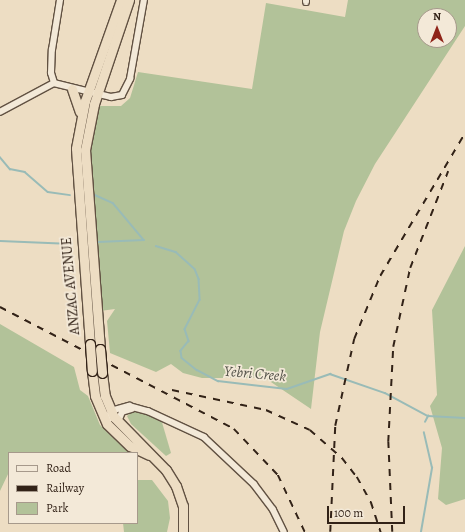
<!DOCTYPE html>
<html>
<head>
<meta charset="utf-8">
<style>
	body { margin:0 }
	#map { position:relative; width:465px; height:532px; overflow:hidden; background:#edddc3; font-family:Alegreya,serif }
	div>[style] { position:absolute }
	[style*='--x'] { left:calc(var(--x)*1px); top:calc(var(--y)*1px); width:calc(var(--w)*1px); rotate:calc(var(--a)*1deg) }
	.green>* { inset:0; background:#b2c299 }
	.stream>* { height:1.5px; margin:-0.75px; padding:0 0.75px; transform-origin:0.75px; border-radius:0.75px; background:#99bbb7 }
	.roads { filter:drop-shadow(1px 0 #615142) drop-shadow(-1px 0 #615142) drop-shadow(0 1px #615142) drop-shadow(0 -1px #615142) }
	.minor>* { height:5.5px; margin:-2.75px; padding:0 2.75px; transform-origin:2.75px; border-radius:2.75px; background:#f3e9d8 }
	.trunk>* { height:9px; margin:-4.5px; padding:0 4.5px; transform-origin:4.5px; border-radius:4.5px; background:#edddc3 }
	.rail>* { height:1.5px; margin-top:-0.75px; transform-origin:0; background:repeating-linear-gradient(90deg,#322217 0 7px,transparent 0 14px) }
	.bridges { filter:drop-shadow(1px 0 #322217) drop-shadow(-1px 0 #322217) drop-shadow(0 1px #322217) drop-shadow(0 -1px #322217) }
	.trunk-bridge>* { height:9px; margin:-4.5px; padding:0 4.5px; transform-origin:4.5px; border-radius:4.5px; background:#edddc3 }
	span { translate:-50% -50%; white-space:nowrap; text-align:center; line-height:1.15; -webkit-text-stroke:3.5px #f3e9d8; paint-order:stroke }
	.street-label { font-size:14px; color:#322217 }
	.water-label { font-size:15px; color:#515047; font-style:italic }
	.legend { position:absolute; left:8px; top:452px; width:130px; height:72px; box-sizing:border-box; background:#f3e9d8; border:1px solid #a6998b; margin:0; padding:5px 7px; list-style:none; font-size:12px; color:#322217 }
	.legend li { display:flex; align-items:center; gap:8px; height:20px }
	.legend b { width:20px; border:1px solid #a6998b }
	.north { position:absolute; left:417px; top:8px; width:40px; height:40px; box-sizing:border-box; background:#f3e9d8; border:1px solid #a6998b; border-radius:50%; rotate:0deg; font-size:11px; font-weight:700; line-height:16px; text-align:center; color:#322217 }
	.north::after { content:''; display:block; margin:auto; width:14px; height:18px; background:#8f2418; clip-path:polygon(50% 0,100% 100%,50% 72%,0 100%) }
	.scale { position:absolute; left:327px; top:506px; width:78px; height:18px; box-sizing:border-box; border:2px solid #322217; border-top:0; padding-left:5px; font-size:12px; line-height:14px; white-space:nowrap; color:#322217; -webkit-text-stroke:3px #f3e9d8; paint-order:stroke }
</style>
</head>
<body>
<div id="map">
	<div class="green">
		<div style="clip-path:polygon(evenodd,348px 0,465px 0,465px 26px,375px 164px,356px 201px,344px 231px,320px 332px,311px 409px,265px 378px,202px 378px,183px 373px,171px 364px,156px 372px,110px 353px,107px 321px,115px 309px,100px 311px,88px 162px,99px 106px,121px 106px,130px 98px,138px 72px,252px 89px,266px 3px,345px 17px,348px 0,425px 16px,449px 16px,449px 40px,425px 40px,425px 16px)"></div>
		<div style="clip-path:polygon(465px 246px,465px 499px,446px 505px,438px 499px,442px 448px,430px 406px,437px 395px,432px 310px)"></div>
		<div style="clip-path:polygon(0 324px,74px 367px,80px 390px,88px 396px,100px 425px,129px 453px,9px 453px,9px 472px,0 491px)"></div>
		<div style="clip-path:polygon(133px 411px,161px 419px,171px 453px,166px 456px,131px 424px,127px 416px)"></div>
		<div style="clip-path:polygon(137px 480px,152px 480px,168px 501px,170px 518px,167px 532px,124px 532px,123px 523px,137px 523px)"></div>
	</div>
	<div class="stream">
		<div style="--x:0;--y:157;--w:16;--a:50"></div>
		<div style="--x:10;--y:169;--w:15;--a:11"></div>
		<div style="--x:25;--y:172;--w:30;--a:41"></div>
		<div style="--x:48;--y:192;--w:22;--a:8"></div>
		<div style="--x:95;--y:195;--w:20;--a:24"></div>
		<div style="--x:113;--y:203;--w:48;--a:50"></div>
		<div style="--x:0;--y:241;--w:72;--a:2.4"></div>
		<div style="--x:98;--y:242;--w:46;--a:-2.5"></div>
		<div style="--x:156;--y:246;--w:21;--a:17"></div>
		<div style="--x:176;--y:252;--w:25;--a:42"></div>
		<div style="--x:195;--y:269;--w:11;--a:68"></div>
		<div style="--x:199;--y:279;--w:21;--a:87"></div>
		<div style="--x:200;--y:300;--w:33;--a:117"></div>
		<div style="--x:185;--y:329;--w:13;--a:72"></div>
		<div style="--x:189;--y:341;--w:13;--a:129"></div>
		<div style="--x:181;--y:351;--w:7;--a:82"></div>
		<div style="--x:182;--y:358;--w:19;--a:39"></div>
		<div style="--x:197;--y:370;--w:24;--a:28"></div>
		<div style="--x:218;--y:381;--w:69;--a:6.6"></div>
		<div style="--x:287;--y:389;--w:46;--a:-19.2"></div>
		<div style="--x:330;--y:374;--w:58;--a:19.1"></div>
		<div style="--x:385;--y:393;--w:49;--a:28.1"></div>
		<div style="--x:428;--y:416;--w:37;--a:3"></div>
		<div style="--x:425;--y:422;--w:7;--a:-63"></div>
		<div style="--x:421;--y:532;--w:65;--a:-80.2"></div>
		<div style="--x:432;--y:468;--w:36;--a:-103"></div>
	</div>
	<div class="roads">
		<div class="minor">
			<div style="--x:306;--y:2;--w:2;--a:-90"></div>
			<div style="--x:54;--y:83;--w:59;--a:13.8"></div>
			<div style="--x:111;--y:97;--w:11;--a:-10"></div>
			<div style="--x:122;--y:95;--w:18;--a:-63"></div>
			<div style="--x:130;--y:79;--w:80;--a:-80"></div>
			<div style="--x:54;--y:83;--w:10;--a:-107"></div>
			<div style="--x:51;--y:73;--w:23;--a:-88"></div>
			<div style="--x:52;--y:50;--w:51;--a:-80.9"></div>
			<div style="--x:0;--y:112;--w:61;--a:-28.2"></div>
			<div style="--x:118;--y:422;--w:11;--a:-68"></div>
			<div style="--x:122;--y:412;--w:10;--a:-17"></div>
			<div style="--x:107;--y:424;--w:14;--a:-73"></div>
			<div style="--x:111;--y:411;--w:19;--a:-16"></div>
			<div style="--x:129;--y:406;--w:20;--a:15"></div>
			<div style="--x:148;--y:411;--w:62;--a:24.9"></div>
			<div style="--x:204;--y:437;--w:69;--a:43.2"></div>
			<div style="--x:254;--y:484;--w:31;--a:53"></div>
			<div style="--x:273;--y:509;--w:25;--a:64"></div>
		</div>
		<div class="trunk">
			<div style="--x:72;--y:89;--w:24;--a:71"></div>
			<div style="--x:90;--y:344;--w:196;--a:-94.1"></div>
			<div style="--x:76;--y:148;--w:48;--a:-79.2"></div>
			<div style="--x:85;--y:101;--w:107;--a:-70.4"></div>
			<div style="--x:100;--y:349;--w:200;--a:-94.3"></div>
			<div style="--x:85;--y:150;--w:47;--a:-78.9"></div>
			<div style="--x:94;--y:104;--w:110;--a:-71.4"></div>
			<div style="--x:92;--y:371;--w:25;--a:83"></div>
			<div style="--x:95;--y:396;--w:30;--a:67"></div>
			<div style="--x:107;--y:424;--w:32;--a:44"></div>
			<div style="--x:130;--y:446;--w:21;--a:25"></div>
			<div style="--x:102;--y:373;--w:23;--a:83"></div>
			<div style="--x:105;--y:396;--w:23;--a:67"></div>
			<div style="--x:114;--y:417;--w:74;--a:45.5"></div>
			<div style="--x:166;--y:470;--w:19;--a:58"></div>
			<div style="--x:176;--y:486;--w:21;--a:71"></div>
			<div style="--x:183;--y:506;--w:26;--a:90"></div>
		</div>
	</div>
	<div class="rail">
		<div style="--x:0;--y:307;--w:264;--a:27.5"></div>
		<div style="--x:234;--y:429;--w:64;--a:46.3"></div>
		<div style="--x:278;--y:475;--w:63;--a:64.7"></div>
		<div style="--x:172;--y:390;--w:96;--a:12"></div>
		<div style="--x:266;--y:410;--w:48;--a:24.4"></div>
		<div style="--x:310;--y:430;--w:43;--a:41.2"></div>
		<div style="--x:342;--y:458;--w:24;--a:52"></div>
		<div style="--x:357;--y:477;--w:29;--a:61"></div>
		<div style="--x:371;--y:502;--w:32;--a:72"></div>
		<div style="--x:330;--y:532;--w:106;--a:-87.3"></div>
		<div style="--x:335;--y:426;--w:89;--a:-77.7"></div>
		<div style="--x:354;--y:339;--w:68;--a:-67.6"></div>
		<div style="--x:380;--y:276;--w:166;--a:-59.3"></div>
		<div style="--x:392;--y:532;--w:90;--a:-92.5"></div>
		<div style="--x:388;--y:442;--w:95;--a:-87"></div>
		<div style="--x:393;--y:347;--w:81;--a:-77.9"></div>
		<div style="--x:410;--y:268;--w:104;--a:-68.6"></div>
	</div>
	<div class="bridges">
		<div class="trunk-bridge">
			<div style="--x:90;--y:344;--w:27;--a:86"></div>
			<div style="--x:100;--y:349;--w:24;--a:85"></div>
		</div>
	</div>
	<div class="street-label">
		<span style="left:71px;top:286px;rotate:-95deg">ANZAC AVENUE</span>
	</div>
	<div class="water-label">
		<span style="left:255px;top:374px;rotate:5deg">Yebri Creek</span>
	</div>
	<ul class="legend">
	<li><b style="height:5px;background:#f3e9d8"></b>Road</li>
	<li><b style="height:5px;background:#322217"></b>Railway</li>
	<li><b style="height:11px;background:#b2c299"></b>Park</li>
	</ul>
	<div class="north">N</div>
	<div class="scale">100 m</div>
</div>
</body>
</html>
